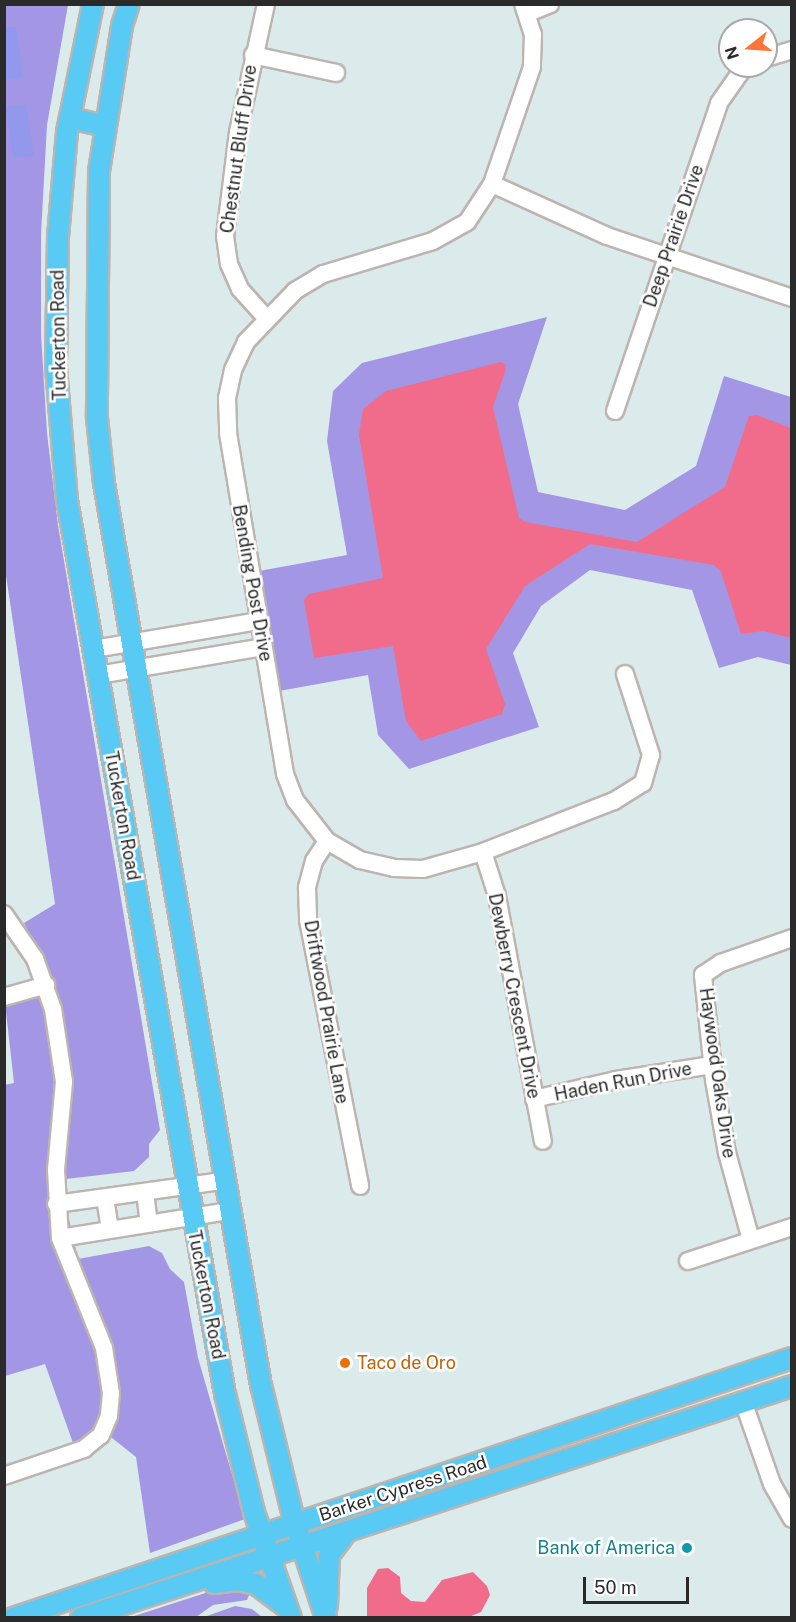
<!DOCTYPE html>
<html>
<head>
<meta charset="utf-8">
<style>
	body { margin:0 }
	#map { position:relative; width:796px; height:1622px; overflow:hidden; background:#dbebec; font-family:"Public Sans",sans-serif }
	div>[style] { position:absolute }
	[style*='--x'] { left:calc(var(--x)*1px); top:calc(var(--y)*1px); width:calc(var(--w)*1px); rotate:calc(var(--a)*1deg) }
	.green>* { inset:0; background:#a396e4 }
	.pitch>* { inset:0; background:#9298ec; transform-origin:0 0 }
	.water>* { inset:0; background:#f16b8b }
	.roads { filter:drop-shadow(2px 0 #beb4af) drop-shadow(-2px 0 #beb4af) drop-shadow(0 2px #beb4af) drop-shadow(0 -2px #beb4af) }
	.minor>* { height:16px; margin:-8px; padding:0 8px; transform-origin:8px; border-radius:8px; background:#fff }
	.major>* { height:20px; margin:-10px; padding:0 10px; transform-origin:10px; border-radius:10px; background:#59caf3 }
	.dots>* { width:16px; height:16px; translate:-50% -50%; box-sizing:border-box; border:3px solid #fff; border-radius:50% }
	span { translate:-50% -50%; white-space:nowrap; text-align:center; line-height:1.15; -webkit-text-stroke:5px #fff; paint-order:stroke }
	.street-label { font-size:18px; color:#2a2a2a }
	.food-label { font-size:18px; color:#c56008 }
	.left { translate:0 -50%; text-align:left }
	.culture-label { font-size:18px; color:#0d838f }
	.right { translate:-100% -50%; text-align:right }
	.frame { position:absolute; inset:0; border:6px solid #2a2a2a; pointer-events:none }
	.north { position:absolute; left:718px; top:18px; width:60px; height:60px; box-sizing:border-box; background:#fff; border:2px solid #aaa; border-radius:50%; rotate:253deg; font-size:16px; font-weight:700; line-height:24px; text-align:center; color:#2a2a2a }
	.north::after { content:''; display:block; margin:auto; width:21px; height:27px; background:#fd7537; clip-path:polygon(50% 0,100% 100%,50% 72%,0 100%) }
	.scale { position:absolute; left:583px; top:1577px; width:106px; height:27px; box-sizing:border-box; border:3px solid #2a2a2a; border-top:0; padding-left:8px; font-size:18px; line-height:21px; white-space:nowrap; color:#2a2a2a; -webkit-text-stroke:4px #fff; paint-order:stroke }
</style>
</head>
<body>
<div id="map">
	<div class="green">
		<div style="clip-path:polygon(5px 5px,68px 5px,47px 125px,41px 234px,41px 334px,47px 433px,58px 525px,160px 1130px,149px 1144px,149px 1157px,134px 1171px,66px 1179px,69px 1219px,78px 1259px,149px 1246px,162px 1253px,170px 1269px,184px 1282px,198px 1358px,245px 1519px,150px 1553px,136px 1457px,97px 1426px,90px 1435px,73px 1443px,45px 1364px,5px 1376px,4px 1085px,14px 1083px,5px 1003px,57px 991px,24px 923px,55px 904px,4px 562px)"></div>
		<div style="clip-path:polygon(547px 317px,518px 404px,538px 492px,625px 510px,696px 466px,724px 376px,791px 397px,791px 665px,758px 657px,719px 668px,692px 590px,590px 570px,541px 606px,513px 653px,539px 727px,409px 769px,378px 735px,368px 675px,279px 691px,259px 571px,347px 555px,327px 441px,333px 391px,362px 363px)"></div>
		<div style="clip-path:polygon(224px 1587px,252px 1588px,247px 1600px,213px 1605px,196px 1617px,128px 1618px)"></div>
		<div style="clip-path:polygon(235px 1606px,252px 1609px,262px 1617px,204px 1617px)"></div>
	</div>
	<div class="pitch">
		<div style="clip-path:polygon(16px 27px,23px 77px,5px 80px,5px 28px)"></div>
		<div style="left:26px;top:104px;width:52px;height:21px;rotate:81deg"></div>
	</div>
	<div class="water">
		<div style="clip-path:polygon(501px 362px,506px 365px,505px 372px,493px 407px,519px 518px,525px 522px,637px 542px,725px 487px,749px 416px,757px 415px,791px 428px,791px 638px,763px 631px,741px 634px,721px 572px,714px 565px,590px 544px,525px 586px,486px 649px,505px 704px,502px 714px,421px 741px,406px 721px,393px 646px,314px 658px,304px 600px,309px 594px,383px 578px,359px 435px,363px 409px,386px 391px)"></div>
		<div style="clip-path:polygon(388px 1568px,400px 1577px,401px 1593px,411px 1601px,425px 1602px,442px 1580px,473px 1572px,487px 1586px,490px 1595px,481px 1612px,469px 1617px,367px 1617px,367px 1588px,378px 1569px)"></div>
	</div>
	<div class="roads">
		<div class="minor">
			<div style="--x:266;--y:4;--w:131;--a:102.3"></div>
			<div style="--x:238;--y:132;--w:105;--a:97.1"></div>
			<div style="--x:225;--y:236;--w:28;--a:82"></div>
			<div style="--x:229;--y:264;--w:27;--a:66"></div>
			<div style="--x:240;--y:289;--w:39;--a:48"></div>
			<div style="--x:523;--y:4;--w:32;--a:72"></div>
			<div style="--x:533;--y:34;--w:33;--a:92"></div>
			<div style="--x:532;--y:67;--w:124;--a:108.9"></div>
			<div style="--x:492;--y:184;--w:45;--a:123.3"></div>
			<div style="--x:467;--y:222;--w:39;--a:151"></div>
			<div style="--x:433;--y:241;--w:115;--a:163.3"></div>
			<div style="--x:323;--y:274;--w:33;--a:149"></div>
			<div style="--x:295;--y:291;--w:71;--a:133.9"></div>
			<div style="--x:246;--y:342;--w:31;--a:115"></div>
			<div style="--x:233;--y:370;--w:29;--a:102"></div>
			<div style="--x:227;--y:398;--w:35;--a:88"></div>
			<div style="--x:228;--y:433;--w:346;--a:80.5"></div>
			<div style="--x:285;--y:774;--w:28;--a:69"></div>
			<div style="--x:295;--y:800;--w:52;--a:52"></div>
			<div style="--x:327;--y:841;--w:38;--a:30"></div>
			<div style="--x:360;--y:860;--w:35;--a:13"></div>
			<div style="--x:394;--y:868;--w:29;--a:2"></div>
			<div style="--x:423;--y:869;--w:62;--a:-15.8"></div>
			<div style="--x:483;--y:852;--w:141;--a:-21.3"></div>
			<div style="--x:614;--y:801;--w:34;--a:-32"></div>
			<div style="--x:643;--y:783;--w:29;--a:-74"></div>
			<div style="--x:651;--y:755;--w:85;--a:-107.8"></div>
			<div style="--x:528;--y:13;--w:24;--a:-22"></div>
			<div style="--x:253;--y:55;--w:85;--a:12.2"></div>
			<div style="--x:766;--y:58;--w:27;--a:-17"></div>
			<div style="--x:492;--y:184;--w:126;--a:24.3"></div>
			<div style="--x:607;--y:236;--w:195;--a:18.5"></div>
			<div style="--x:615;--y:411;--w:325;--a:-71.3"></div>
			<div style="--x:719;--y:103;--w:45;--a:-54.9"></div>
			<div style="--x:94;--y:649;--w:166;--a:-9.7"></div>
			<div style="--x:98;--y:675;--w:167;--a:-9.6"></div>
			<div style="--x:327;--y:841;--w:24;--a:123"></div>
			<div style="--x:314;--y:861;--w:28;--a:105"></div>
			<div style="--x:307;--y:888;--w:32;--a:88"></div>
			<div style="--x:308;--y:920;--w:271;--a:78.9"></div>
			<div style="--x:483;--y:852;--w:46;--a:72.3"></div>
			<div style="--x:497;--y:896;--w:249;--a:79.4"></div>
			<div style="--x:4;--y:914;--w:55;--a:55.4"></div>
			<div style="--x:35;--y:959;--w:53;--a:70.2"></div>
			<div style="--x:53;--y:1009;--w:74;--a:81.4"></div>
			<div style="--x:64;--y:1082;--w:88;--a:95.2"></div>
			<div style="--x:56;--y:1170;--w:68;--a:86.6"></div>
			<div style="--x:60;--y:1238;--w:118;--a:68.2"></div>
			<div style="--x:104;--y:1348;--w:46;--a:81.2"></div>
			<div style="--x:111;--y:1393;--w:23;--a:95"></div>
			<div style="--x:109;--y:1416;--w:21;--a:113"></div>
			<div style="--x:101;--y:1435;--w:22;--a:141"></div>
			<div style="--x:84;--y:1449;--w:84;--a:161.4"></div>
			<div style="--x:4;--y:997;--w:44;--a:-15.9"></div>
			<div style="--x:534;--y:1099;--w:84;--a:-13"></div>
			<div style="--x:616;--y:1080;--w:97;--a:-8.9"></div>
			<div style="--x:145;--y:1192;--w:31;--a:83"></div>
			<div style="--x:105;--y:1198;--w:31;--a:81"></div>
			<div style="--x:56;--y:1204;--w:168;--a:-7.9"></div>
			<div style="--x:60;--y:1238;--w:170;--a:-9.1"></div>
			<div style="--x:751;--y:1240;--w:90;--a:-105.4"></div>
			<div style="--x:727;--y:1153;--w:74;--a:-100.1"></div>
			<div style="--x:714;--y:1080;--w:106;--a:-96"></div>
			<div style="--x:703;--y:975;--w:22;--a:-34"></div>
			<div style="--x:721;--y:963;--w:75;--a:-19.4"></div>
			<div style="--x:688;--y:1261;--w:109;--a:-18.1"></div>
			<div style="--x:743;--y:1401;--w:88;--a:70.7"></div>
			<div style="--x:772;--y:1484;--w:40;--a:60.3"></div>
		</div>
		<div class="major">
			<div style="--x:93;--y:4;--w:131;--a:101.5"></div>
			<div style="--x:67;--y:132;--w:105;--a:94.9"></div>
			<div style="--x:58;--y:237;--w:130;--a:90.9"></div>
			<div style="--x:56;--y:367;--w:133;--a:85.3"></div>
			<div style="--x:67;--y:500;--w:908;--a:79.98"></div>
			<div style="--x:225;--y:1394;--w:122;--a:76.2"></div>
			<div style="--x:254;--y:1512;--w:112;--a:70.8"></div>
			<div style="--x:129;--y:4;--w:23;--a:108"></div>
			<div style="--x:122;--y:26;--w:148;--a:99"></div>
			<div style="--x:99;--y:172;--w:246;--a:90.5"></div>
			<div style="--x:97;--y:418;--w:65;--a:83.9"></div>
			<div style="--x:104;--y:483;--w:916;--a:80.13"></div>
			<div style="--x:261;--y:1385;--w:143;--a:76.3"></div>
			<div style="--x:295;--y:1524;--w:99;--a:71.7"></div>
			<div style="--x:70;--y:118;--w:36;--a:13"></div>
			<div style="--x:214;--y:1583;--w:24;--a:-7"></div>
			<div style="--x:238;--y:1580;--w:18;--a:13"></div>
			<div style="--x:256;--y:1584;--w:38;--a:37"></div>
			<div style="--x:327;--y:1606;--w:51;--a:-87.8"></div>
			<div style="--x:329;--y:1555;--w:30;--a:-53"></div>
			<div style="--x:13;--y:1618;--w:821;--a:-18.46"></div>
			<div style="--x:81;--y:1618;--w:748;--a:-18.07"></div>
		</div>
	</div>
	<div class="dots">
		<div style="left:345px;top:1363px;background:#e8710a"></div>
		<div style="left:687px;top:1548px;background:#0f9aa8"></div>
	</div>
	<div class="street-label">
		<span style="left:239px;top:149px;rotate:-82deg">Chestnut Bluff Drive</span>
		<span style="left:674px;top:236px;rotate:-71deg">Deep Prairie Drive</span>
		<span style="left:59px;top:335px;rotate:-91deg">Tuckerton Road</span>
		<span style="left:252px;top:583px;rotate:80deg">Bending Post Drive</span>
		<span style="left:122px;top:816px;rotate:80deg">Tuckerton Road</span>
		<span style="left:514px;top:996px;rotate:79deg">Dewberry Crescent Drive</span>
		<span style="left:326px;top:1012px;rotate:80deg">Driftwood Prairie Lane</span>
		<span style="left:717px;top:1073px;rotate:82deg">Haywood Oaks Drive</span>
		<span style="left:623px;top:1082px;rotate:-11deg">Haden Run Drive</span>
		<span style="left:206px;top:1295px;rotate:79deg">Tuckerton Road</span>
		<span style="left:403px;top:1489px;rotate:-18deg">Barker Cypress Road</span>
	</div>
	<div class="food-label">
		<span class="left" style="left:357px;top:1363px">Taco de Oro</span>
	</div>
	<div class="culture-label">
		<span class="right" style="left:675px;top:1548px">Bank of America</span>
	</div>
	<div class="frame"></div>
	<div class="north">N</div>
	<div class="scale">50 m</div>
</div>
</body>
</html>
